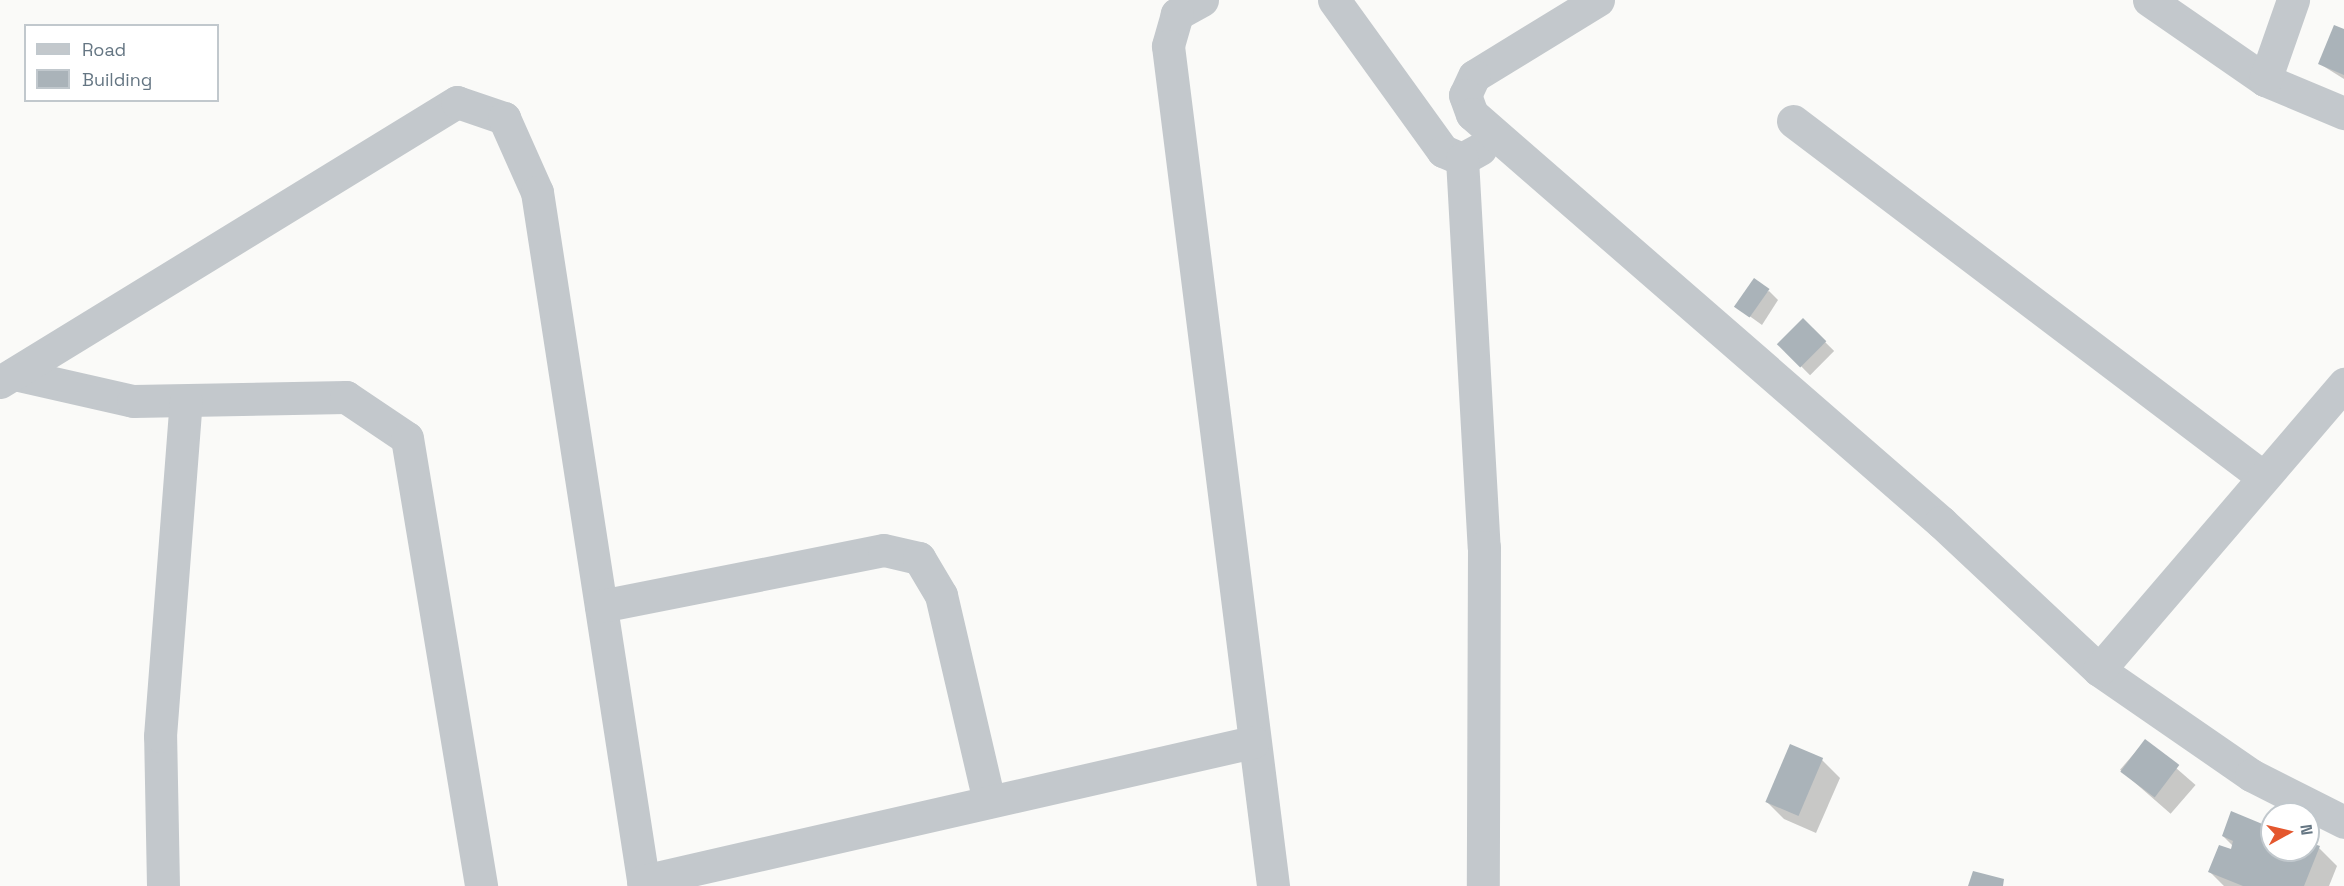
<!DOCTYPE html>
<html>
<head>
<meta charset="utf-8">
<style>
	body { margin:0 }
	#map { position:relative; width:2344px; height:886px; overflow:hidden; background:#fafaf8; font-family:"Space Grotesk",sans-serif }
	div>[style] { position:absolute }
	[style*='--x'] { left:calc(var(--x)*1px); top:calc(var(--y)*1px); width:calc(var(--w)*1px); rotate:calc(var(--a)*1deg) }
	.shadow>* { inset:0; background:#0003; transform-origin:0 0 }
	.building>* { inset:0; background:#aab3b9; transform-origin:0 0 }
	.street>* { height:33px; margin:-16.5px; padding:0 16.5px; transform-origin:16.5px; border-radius:16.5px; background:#c3c8cc }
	span { translate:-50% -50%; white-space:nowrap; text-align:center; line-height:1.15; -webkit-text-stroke:6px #fff; paint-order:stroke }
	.legend { position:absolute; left:24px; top:24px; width:195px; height:78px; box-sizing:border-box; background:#fff; border:2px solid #c1c8cd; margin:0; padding:8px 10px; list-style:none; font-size:18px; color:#657683 }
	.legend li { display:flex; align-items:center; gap:12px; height:30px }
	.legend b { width:30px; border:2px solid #c1c8cd }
	.north { position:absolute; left:2260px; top:802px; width:60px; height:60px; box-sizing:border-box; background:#fff; border:2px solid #c1c8cd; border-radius:50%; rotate:82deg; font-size:16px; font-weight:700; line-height:24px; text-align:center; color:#657683 }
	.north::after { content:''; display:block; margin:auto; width:21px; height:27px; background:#e4572e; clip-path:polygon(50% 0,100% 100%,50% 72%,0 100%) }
</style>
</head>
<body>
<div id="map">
	<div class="shadow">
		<div style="clip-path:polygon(2344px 30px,2344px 79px,2320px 64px)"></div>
		<div style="clip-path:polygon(1769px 291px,1778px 300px,1762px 325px,1737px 307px)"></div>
		<div style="left:1803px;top:320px;width:44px;height:34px;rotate:45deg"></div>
		<div style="left:2145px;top:741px;width:67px;height:38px;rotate:41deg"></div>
		<div style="clip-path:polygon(1822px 760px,1840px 778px,1816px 833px,1784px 819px,1766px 801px)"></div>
		<div style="clip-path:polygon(2272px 829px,2272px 850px,2308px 850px,2308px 843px,2319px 848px,2337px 866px,2329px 886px,2224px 886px,2210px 872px,2231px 851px,2233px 846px,2223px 836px)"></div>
	</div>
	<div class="building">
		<div style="clip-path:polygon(2334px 25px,2344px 29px,2344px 75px,2318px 64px)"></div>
		<div style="left:1754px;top:278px;width:19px;height:35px;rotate:35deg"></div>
		<div style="left:1803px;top:318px;width:33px;height:37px;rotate:45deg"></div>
		<div style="left:2145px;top:739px;width:43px;height:41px;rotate:37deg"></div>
		<div style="left:1790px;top:744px;width:36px;height:63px;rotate:23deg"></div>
		<div style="clip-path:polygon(2231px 811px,2272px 828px,2272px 850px,2308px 850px,2308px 842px,2320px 846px,2304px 886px,2243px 886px,2208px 872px,2219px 845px,2231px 849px,2233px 841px,2222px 836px)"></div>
		<div style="clip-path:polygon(1973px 871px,2004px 879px,2003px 886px,1968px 886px)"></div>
	</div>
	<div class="street">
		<div style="--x:1202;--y:0;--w:29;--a:151"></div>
		<div style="--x:1177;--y:14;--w:33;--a:106"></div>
		<div style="--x:1168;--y:46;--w:847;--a:82.87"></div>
		<div style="--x:1334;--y:0;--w:186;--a:54.2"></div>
		<div style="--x:1443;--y:151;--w:21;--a:23"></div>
		<div style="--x:1462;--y:159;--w:21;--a:-29"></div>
		<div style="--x:1598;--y:0;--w:145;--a:148.5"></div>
		<div style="--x:1474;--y:76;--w:21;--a:115"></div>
		<div style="--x:1465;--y:95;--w:20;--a:70"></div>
		<div style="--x:1472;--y:114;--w:622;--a:41.02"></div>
		<div style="--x:1941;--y:522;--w:216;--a:43.1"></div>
		<div style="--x:2099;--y:670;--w:185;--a:34.6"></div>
		<div style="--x:2251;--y:775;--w:104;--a:26.8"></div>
		<div style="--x:2149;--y:0;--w:141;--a:34.6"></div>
		<div style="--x:2265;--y:80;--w:86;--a:22.7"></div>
		<div style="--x:2265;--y:80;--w:85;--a:-70.7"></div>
		<div style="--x:1793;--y:121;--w:590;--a:37.14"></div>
		<div style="--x:1462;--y:159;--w:389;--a:86.8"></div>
		<div style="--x:1484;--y:547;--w:339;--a:90.2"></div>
		<div style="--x:14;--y:374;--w:122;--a:12.8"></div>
		<div style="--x:133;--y:401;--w:213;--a:-1.1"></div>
		<div style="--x:346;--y:397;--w:73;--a:33.9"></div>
		<div style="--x:407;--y:438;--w:454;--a:80.6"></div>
		<div style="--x:0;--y:382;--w:536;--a:-31.5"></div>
		<div style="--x:457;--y:102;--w:50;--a:18.8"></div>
		<div style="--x:504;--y:118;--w:81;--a:66"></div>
		<div style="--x:537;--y:192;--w:702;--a:81.24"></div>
		<div style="--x:601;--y:606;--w:288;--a:-11.2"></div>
		<div style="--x:884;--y:550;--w:36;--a:13"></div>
		<div style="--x:919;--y:558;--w:43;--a:59.3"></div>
		<div style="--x:941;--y:595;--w:212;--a:76.9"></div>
		<div style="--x:2099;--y:670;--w:377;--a:-49.4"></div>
		<div style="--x:643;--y:881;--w:626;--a:-12.84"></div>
		<div style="--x:163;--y:886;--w:150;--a:-91.1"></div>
		<div style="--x:160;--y:736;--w:336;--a:-85.6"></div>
	</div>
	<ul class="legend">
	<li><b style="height:8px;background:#c3c8cc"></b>Road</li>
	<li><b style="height:16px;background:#aab3b9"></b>Building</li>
	</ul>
	<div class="north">N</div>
</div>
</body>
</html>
